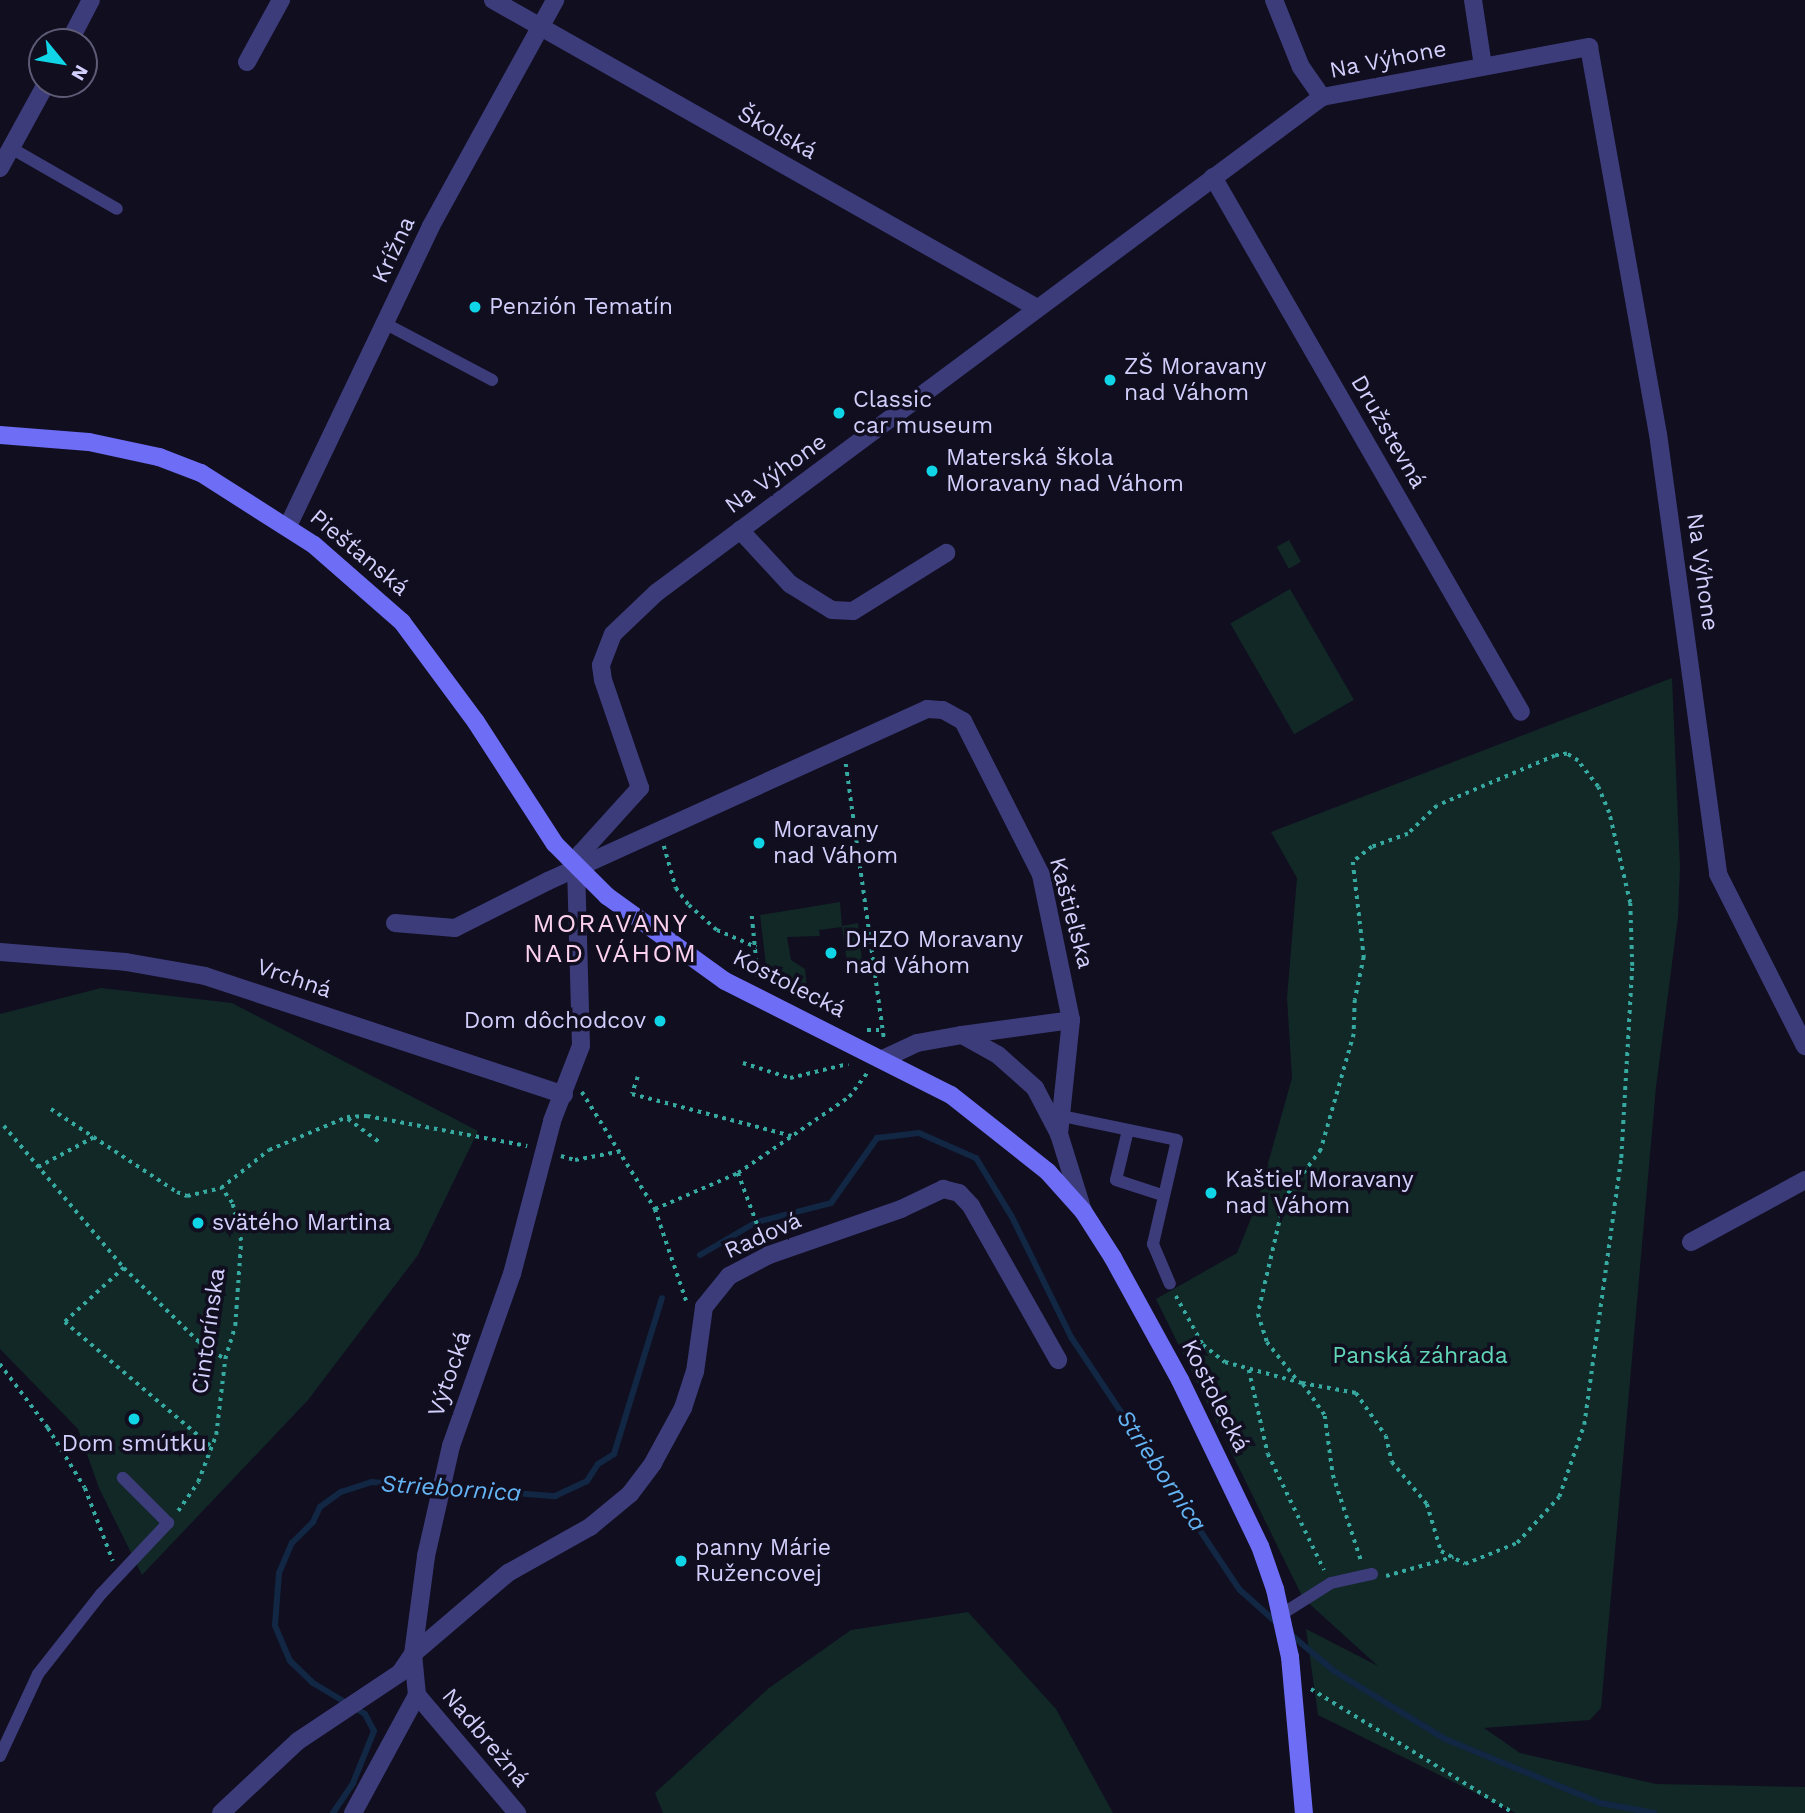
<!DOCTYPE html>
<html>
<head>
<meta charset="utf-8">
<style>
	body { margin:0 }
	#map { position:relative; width:1805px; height:1813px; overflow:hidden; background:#100e1f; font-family:"Work Sans",sans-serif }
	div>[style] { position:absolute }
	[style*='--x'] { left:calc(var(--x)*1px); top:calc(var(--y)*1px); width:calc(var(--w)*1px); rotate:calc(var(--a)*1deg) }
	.green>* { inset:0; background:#112827; transform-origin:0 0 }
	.stream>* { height:6px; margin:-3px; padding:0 3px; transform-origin:3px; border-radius:3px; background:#112744 }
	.path>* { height:3.5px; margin-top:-1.75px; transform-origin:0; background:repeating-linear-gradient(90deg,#36a9a0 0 3.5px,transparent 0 8.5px) }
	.lane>* { height:12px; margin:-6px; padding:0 6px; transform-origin:6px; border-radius:6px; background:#3d3c7b }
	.street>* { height:18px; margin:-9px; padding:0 9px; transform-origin:9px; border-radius:9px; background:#3d3c7b }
	.secondary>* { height:18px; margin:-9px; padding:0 9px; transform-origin:9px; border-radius:9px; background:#6e6df5 }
	.dots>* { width:19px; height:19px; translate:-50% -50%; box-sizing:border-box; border:4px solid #100e1f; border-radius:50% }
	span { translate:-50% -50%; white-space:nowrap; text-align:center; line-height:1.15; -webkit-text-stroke:7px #100e1f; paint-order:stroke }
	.street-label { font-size:23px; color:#d3cffc }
	.poi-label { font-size:23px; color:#d3cffc }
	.left { translate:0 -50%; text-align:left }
	.right { translate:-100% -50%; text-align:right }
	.park-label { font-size:23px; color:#61d6b6 }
	.water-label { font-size:24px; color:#64b4f4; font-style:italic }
	.quarter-label { font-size:26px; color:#fcd1ed; letter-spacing:2px }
	.north { position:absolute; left:28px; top:28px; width:70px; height:70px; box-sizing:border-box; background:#100e1f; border:2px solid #5e5b77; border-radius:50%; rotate:120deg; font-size:19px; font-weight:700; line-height:28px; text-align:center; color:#d3cffc }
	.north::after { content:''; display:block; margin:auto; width:24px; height:32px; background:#10d5e7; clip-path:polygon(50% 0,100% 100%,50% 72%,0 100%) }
</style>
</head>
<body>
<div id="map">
	<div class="green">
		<div style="left:1289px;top:540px;width:25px;height:14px;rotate:61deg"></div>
		<div style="left:1290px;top:589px;width:128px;height:69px;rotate:60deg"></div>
		<div style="clip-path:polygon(1672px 678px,1680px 867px,1678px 917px,1656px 1087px,1601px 1708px,1590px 1720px,1484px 1728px,1520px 1753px,1656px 1784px,1805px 1787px,1805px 1813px,1516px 1813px,1318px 1715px,1306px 1629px,1378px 1666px,1303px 1598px,1156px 1299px,1237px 1253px,1256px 1206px,1292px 1078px,1287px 998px,1297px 878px,1271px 832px)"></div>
		<div style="clip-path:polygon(840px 902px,842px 926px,858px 923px,862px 961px,847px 963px,842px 927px,819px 930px,820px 936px,787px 937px,791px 960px,805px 969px,808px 997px,767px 974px,760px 915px)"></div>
		<div style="clip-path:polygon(101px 988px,232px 1003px,478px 1131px,418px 1255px,308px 1400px,142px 1575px,99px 1488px,78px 1429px,0 1349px,0 1014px)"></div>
		<div style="clip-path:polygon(968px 1612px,1056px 1709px,1113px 1813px,663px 1813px,655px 1793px,769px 1688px,851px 1630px)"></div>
	</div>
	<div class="stream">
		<div style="--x:761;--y:1221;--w:72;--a:-14.4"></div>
		<div style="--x:831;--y:1203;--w:80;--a:-54.7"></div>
		<div style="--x:877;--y:1138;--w:42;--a:-6.8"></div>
		<div style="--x:919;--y:1133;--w:62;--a:23.7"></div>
		<div style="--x:976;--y:1158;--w:69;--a:58.6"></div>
		<div style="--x:1012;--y:1217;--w:134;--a:63.8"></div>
		<div style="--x:1071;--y:1337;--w:304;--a:56.3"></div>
		<div style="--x:1240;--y:1590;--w:51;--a:41.8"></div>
		<div style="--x:700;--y:1255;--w:61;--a:-30.3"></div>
		<div style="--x:1289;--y:1633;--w:59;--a:40.2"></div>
		<div style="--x:1334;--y:1671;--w:130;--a:31.5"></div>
		<div style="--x:1445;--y:1739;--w:168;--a:22.4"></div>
		<div style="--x:1600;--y:1803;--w:55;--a:10.5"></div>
		<div style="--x:333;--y:1813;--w:36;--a:-56"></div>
		<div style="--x:353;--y:1783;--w:56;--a:-68"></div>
		<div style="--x:374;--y:1731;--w:19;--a:-118"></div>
		<div style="--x:365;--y:1714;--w:61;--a:-149.2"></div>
		<div style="--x:313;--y:1683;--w:32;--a:-136"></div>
		<div style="--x:290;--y:1661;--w:39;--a:-113"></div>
		<div style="--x:275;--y:1625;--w:52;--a:-85.6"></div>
		<div style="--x:279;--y:1573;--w:33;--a:-67"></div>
		<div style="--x:292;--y:1543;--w:30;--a:-45"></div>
		<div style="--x:313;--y:1522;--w:17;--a:-65"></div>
		<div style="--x:320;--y:1507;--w:26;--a:-36"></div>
		<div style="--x:341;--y:1492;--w:32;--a:-18"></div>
		<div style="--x:371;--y:1482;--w:185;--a:4.4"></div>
		<div style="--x:555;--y:1496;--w:35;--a:-25"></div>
		<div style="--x:587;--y:1481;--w:20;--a:-57"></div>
		<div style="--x:598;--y:1464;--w:19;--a:-32"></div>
		<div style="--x:614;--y:1454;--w:163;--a:-72.9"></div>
	</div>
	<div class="path">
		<div style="--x:846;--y:764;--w:277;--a:82.1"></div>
		<div style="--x:664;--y:846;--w:44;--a:74.1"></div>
		<div style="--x:676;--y:888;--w:21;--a:53"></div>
		<div style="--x:689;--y:905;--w:38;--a:42"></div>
		<div style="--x:717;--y:930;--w:43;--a:23.6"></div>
		<div style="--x:752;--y:916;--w:61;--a:84.4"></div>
		<div style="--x:867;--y:1030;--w:15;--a:0"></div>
		<div style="--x:743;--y:1063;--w:49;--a:17.7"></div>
		<div style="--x:790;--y:1078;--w:60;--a:-13.6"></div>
		<div style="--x:638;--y:1077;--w:18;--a:109"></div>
		<div style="--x:632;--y:1094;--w:165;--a:14.7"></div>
		<div style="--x:582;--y:1092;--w:138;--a:58"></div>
		<div style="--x:655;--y:1209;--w:99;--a:71.2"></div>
		<div style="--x:51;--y:1109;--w:151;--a:33.4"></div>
		<div style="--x:177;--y:1192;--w:11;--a:22"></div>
		<div style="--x:187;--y:1196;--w:35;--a:-13"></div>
		<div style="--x:348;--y:1119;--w:42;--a:36.3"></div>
		<div style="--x:4;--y:1126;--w:186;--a:49.8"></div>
		<div style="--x:124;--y:1268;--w:104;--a:44.6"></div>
		<div style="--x:198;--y:1341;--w:32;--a:34"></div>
		<div style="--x:561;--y:1156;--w:15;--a:16"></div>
		<div style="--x:575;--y:1160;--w:48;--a:-10.8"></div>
		<div style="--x:38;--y:1167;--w:66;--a:-28.1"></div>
		<div style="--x:738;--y:1173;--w:72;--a:69.5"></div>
		<div style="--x:655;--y:1209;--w:90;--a:-23.4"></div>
		<div style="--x:738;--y:1173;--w:135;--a:-34.4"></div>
		<div style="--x:849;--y:1097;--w:31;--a:-53"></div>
		<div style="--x:124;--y:1268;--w:80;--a:137.5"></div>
		<div style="--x:65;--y:1322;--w:193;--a:40.4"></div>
		<div style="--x:1176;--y:1296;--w:56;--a:61.1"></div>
		<div style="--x:1203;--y:1345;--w:28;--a:38"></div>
		<div style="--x:1225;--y:1362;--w:80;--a:15.3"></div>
		<div style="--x:1302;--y:1383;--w:55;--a:10.5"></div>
		<div style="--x:1356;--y:1393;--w:52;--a:55.1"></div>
		<div style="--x:1386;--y:1436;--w:27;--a:77"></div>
		<div style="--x:1392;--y:1462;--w:55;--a:50.2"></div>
		<div style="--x:1427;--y:1504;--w:49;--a:73.4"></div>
		<div style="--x:1441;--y:1551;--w:27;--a:28"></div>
		<div style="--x:1465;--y:1564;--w:56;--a:-22"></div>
		<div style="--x:1517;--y:1543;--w:62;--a:-47.6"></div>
		<div style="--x:1559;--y:1497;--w:76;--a:-70.9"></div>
		<div style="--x:1584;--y:1425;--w:270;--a:-82.1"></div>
		<div style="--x:1621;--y:1158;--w:192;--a:-86.7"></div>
		<div style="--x:1632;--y:966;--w:63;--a:-91.8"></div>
		<div style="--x:1630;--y:903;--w:92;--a:-103.1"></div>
		<div style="--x:1609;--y:813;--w:28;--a:-113"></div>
		<div style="--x:1598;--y:787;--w:33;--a:-128"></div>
		<div style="--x:1578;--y:761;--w:13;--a:-148"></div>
		<div style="--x:1567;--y:754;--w:12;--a:171"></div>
		<div style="--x:1555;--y:756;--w:128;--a:157"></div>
		<div style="--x:1437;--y:806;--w:40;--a:136"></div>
		<div style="--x:1408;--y:834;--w:38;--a:160"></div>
		<div style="--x:1372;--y:847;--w:24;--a:142"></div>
		<div style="--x:1353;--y:862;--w:96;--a:83.4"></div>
		<div style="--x:1364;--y:957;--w:44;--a:101.8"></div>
		<div style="--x:1355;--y:1000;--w:34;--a:92"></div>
		<div style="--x:1354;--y:1034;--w:121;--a:105.9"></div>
		<div style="--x:1321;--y:1150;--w:60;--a:126.9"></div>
		<div style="--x:1285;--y:1198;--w:119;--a:103.1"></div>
		<div style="--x:1258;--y:1314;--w:29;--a:72"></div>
		<div style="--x:1267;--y:1342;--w:48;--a:51.7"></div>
		<div style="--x:0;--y:1364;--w:80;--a:53.1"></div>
		<div style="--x:48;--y:1428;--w:70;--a:58.3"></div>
		<div style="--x:85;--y:1488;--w:78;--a:69"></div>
		<div style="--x:1249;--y:1370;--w:86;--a:77.3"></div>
		<div style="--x:1268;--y:1454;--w:129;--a:64.2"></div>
		<div style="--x:1303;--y:1384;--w:39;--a:55"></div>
		<div style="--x:1325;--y:1416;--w:60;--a:82.3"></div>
		<div style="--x:1333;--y:1475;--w:89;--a:71.8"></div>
		<div style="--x:178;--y:1511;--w:35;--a:-55"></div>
		<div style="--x:198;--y:1482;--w:50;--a:-69"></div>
		<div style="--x:216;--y:1435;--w:77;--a:-83.2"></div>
		<div style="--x:225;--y:1359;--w:34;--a:-73"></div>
		<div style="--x:235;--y:1326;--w:85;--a:-86"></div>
		<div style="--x:241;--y:1241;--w:39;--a:-103"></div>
		<div style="--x:232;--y:1203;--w:19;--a:-126"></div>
		<div style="--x:221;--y:1188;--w:61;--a:-38.4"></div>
		<div style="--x:269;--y:1150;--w:85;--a:-22.9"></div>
		<div style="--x:347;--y:1117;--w:20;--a:-3"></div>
		<div style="--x:367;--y:1116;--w:163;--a:10.6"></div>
		<div style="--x:1386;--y:1576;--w:70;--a:-15.8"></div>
		<div style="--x:1311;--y:1689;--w:237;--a:31.5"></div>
	</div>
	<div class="lane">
		<div style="--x:11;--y:148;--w:122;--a:29.9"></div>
		<div style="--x:386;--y:324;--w:120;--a:27.8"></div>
		<div style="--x:1062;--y:1116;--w:117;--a:11.8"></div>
		<div style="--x:1177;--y:1140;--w:107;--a:103"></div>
		<div style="--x:1153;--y:1244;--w:43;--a:67"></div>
		<div style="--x:1128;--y:1130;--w:51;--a:103.5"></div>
		<div style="--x:1116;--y:1180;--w:48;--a:18.1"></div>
		<div style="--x:1282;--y:1614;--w:58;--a:-32.3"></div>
		<div style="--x:1331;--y:1583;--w:42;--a:-12.4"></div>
		<div style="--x:0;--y:1756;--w:90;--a:-65.1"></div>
		<div style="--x:38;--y:1674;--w:102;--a:-51.8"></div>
		<div style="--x:101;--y:1594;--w:98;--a:-46.7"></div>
		<div style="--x:168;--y:1523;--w:64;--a:-135"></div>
	</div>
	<div class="street">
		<div style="--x:493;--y:0;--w:625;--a:29.52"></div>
		<div style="--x:1274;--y:0;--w:72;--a:68.1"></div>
		<div style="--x:1301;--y:67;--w:37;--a:55"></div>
		<div style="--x:1473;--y:0;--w:67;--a:81.4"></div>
		<div style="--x:69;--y:42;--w:47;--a:-62.4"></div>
		<div style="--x:247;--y:62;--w:71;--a:-61.3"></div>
		<div style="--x:0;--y:168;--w:96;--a:-61.3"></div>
		<div style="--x:1213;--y:177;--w:617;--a:60.07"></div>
		<div style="--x:288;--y:526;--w:332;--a:-64.5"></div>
		<div style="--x:431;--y:226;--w:258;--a:-61.2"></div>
		<div style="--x:740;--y:530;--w:74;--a:47.2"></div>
		<div style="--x:790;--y:584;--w:49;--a:31.8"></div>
		<div style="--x:832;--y:610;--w:21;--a:3"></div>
		<div style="--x:853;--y:611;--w:110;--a:-31.9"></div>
		<div style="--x:395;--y:923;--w:60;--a:4.8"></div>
		<div style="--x:455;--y:928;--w:104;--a:-26.8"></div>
		<div style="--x:548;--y:881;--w:416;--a:-24.4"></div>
		<div style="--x:927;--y:709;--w:16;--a:4"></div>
		<div style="--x:943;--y:710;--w:23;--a:29"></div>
		<div style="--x:963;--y:721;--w:173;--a:63.1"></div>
		<div style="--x:1041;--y:875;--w:148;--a:78.3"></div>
		<div style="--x:1071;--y:1020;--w:115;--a:96"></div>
		<div style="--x:1059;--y:1134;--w:81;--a:72.7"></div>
		<div style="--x:0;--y:952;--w:126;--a:4.5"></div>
		<div style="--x:126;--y:962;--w:80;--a:10"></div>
		<div style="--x:205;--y:976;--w:378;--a:18.3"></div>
		<div style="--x:962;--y:1035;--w:110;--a:-7.8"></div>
		<div style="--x:885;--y:1058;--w:35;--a:-25"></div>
		<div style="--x:917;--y:1043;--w:46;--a:-10.1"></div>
		<div style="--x:962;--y:1035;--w:41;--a:29.1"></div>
		<div style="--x:998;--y:1055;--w:50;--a:41.7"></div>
		<div style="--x:1035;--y:1088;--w:52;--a:62.4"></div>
		<div style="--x:1691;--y:1242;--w:130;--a:-28.5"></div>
		<div style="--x:413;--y:1654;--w:125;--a:-40.5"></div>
		<div style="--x:508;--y:1573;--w:94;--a:-29.3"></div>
		<div style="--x:590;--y:1527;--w:52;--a:-39.5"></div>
		<div style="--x:630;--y:1494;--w:39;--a:-53"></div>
		<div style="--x:653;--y:1463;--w:63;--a:-61.4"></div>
		<div style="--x:683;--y:1408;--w:38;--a:-72"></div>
		<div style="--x:695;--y:1372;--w:66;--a:-82.1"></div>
		<div style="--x:704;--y:1307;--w:40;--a:-51"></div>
		<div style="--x:729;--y:1276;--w:45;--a:-27.7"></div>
		<div style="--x:769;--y:1255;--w:140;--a:-19.2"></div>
		<div style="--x:901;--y:1209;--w:47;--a:-25.5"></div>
		<div style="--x:943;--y:1189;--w:16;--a:14"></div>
		<div style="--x:959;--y:1193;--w:18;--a:47"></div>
		<div style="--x:971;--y:1206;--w:177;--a:60.5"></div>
		<div style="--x:417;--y:1695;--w:155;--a:49.7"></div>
		<div style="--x:221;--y:1813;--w:105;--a:-43.1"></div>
		<div style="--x:298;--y:1741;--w:123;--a:-33.7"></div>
		<div style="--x:400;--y:1673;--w:23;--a:-56"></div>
		<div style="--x:413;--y:1654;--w:99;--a:-82.4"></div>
		<div style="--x:426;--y:1556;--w:113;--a:-77.2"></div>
		<div style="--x:451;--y:1446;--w:182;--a:-70.5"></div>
		<div style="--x:512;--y:1274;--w:158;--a:-75.3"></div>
		<div style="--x:552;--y:1121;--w:80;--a:-68.9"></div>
		<div style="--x:581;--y:1046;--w:177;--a:-91.6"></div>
		<div style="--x:576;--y:869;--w:17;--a:-73"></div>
		<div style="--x:581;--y:853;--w:88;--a:-47.8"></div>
		<div style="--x:640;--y:788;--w:114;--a:-108.9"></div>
		<div style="--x:603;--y:680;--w:15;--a:-98"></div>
		<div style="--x:601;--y:665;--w:33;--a:-69"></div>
		<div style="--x:613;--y:634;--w:59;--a:-43.6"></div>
		<div style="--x:656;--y:593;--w:830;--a:-36.68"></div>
		<div style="--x:1322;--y:97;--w:272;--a:-10.6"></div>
		<div style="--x:1589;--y:47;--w:393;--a:79.9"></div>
		<div style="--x:1658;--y:434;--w:444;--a:82.2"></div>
		<div style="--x:1718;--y:874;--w:193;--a:63.2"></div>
		<div style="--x:353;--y:1813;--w:134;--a:-61.5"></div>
		<div style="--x:417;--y:1695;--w:41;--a:-95.6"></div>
	</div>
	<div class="secondary">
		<div style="--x:0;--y:435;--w:89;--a:4.5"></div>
		<div style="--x:89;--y:442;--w:72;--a:12.1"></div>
		<div style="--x:159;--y:457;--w:45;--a:20.9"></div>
		<div style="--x:201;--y:473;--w:134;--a:32.5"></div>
		<div style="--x:314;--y:545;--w:117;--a:41.2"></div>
		<div style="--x:402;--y:622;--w:124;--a:53.5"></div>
		<div style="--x:476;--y:722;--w:145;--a:57.1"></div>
		<div style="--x:555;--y:844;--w:74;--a:45"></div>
		<div style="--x:607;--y:896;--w:145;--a:35.8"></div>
		<div style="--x:725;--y:981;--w:253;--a:26.8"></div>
		<div style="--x:951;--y:1095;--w:124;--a:38.4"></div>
		<div style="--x:1048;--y:1172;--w:52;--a:48.1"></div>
		<div style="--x:1083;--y:1211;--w:56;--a:57.4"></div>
		<div style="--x:1113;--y:1258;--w:139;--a:61.2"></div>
		<div style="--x:1180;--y:1380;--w:184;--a:64.3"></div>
		<div style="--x:1260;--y:1546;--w:46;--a:70.8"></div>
		<div style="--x:1275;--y:1589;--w:70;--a:77.6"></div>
		<div style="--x:1290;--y:1657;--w:157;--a:84.9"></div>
	</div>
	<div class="dots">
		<div style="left:475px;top:307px;background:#10d5e7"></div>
		<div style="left:1110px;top:380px;background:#10d5e7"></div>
		<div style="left:839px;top:413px;background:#10d5e7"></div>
		<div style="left:932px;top:471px;background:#10d5e7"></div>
		<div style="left:759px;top:843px;background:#10d5e7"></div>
		<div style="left:831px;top:953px;background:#10d5e7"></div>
		<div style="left:660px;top:1021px;background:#10d5e7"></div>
		<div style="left:1211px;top:1193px;background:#10d5e7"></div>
		<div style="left:198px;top:1223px;background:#10d5e7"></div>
		<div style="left:134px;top:1419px;background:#10d5e7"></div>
		<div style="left:681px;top:1561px;background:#10d5e7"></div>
	</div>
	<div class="street-label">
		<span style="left:1388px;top:60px;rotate:-11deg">Na Výhone</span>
		<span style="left:777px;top:133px;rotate:29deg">Školská</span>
		<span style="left:394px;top:250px;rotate:-65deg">Krížna</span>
		<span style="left:1388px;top:432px;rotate:60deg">Družstevná</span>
		<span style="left:776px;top:474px;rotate:-36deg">Na Výhone</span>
		<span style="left:359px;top:553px;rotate:40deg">Piešťanská</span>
		<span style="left:1702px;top:572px;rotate:82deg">Na Výhone</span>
		<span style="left:1071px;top:913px;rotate:75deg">Kaštieľska</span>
		<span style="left:294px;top:979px;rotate:19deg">Vrchná</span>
		<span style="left:789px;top:984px;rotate:27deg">Kostolecká</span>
		<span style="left:763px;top:1236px;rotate:-24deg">Radová</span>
		<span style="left:209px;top:1331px;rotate:-82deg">Cintorínska</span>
		<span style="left:450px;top:1374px;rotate:-71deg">Výtocká</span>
		<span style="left:1215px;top:1396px;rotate:63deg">Kostolecká</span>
		<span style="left:485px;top:1738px;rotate:50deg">Nadbrežná</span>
	</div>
	<div class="poi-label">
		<span class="left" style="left:489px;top:307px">Penzión Tematín</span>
		<span class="left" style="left:1124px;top:380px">ZŠ Moravany<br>nad Váhom</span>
		<span class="left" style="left:853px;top:413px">Classic<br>car museum</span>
		<span class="left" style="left:946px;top:471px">Materská škola<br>Moravany nad Váhom</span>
		<span class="left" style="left:773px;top:843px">Moravany<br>nad Váhom</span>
		<span class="left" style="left:845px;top:953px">DHZO Moravany<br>nad Váhom</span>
		<span class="right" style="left:646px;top:1021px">Dom dôchodcov</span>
		<span class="left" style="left:1225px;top:1193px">Kaštieľ Moravany<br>nad Váhom</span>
		<span class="left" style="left:212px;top:1223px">svätého Martina</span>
		<span style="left:134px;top:1444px">Dom smútku</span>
		<span class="left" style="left:695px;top:1561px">panny Márie<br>Ružencovej</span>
	</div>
	<div class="park-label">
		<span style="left:1420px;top:1356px">Panská záhrada</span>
	</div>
	<div class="water-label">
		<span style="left:1161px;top:1471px;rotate:56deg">Striebornica</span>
		<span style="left:451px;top:1489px;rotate:4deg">Striebornica</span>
	</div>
	<div class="quarter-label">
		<span style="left:611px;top:939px">MORAVANY<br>NAD VÁHOM</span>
	</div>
	<div class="north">N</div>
</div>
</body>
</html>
